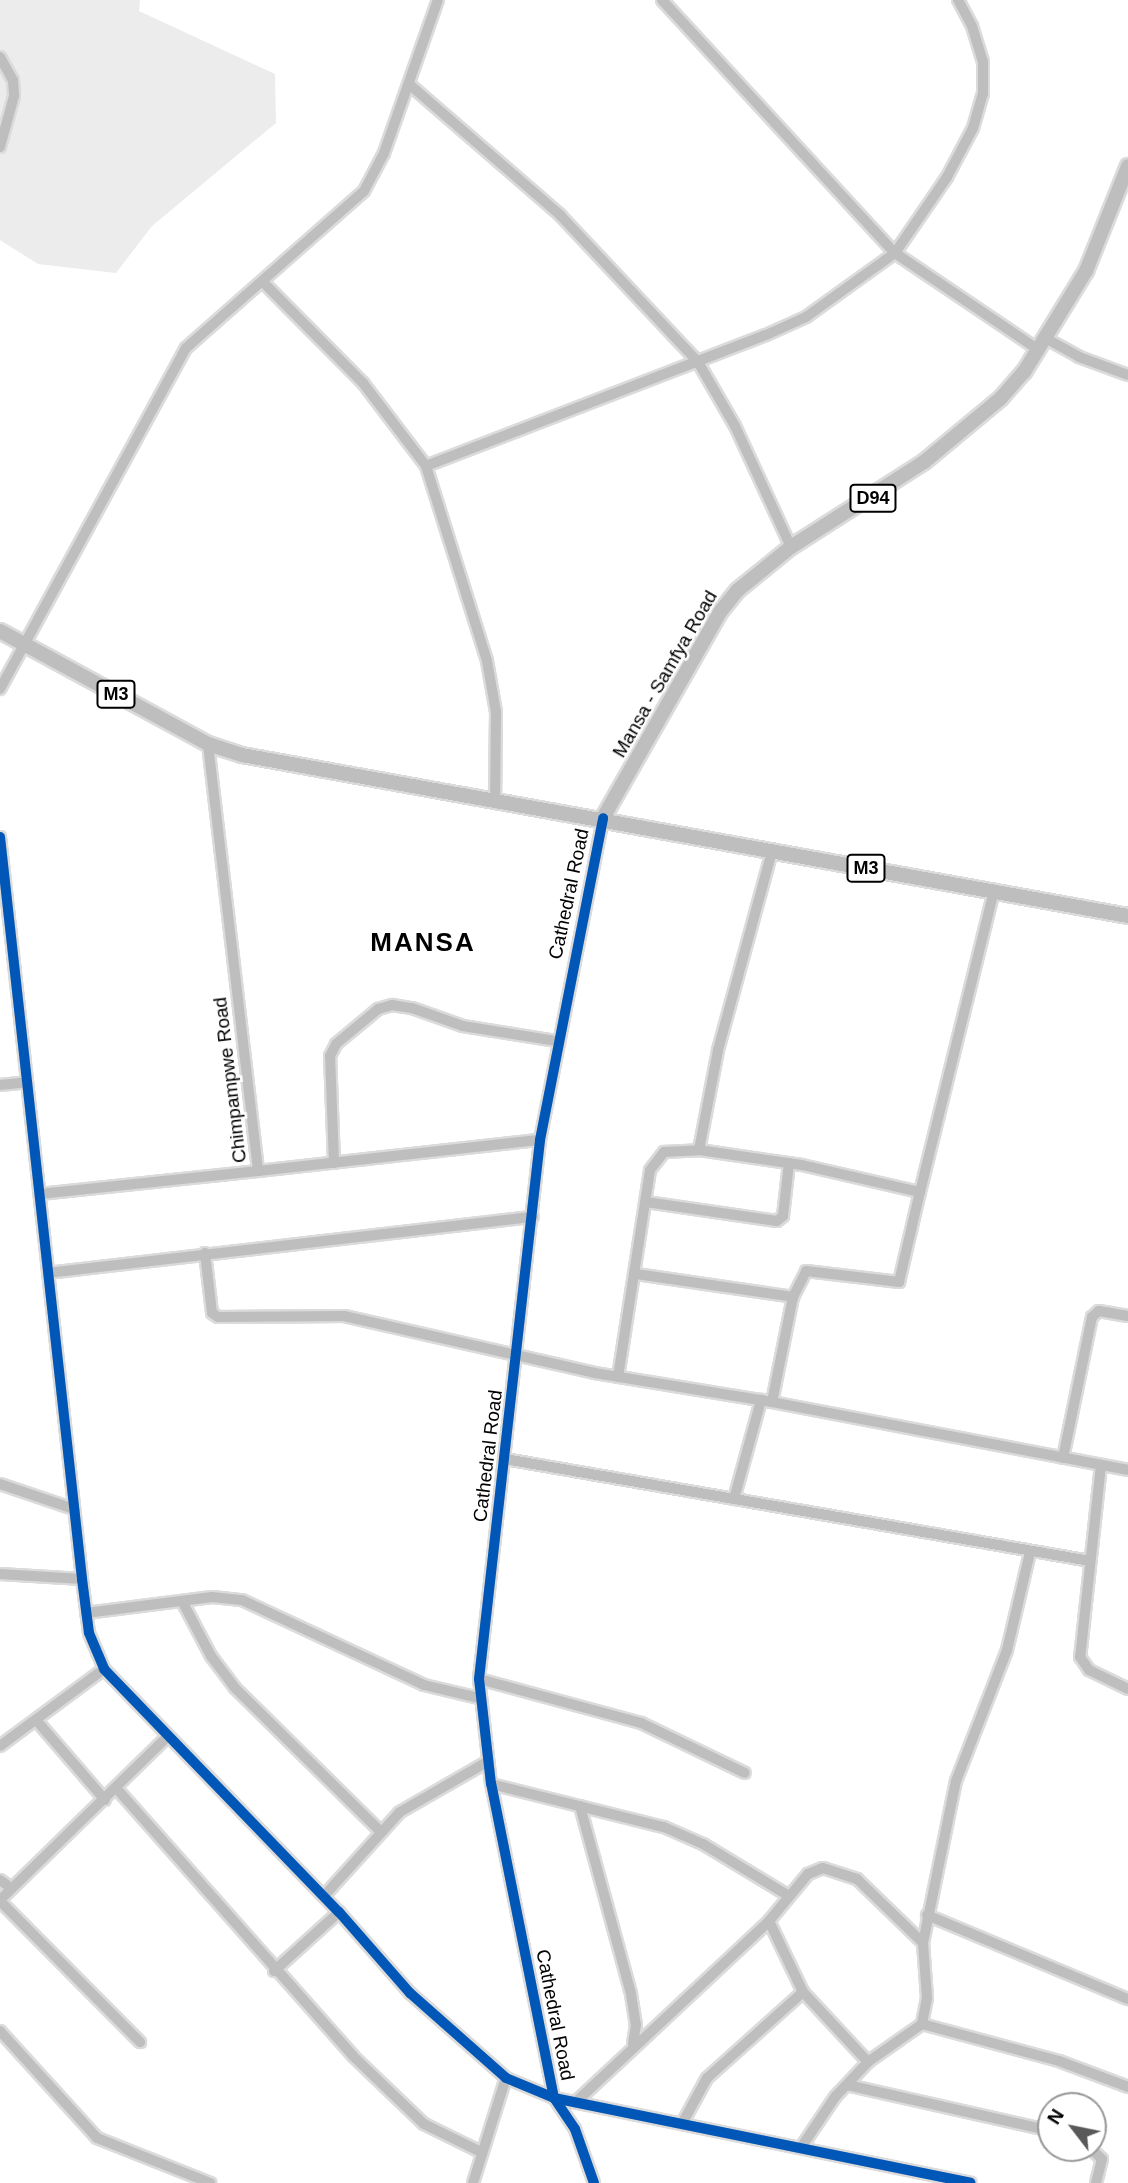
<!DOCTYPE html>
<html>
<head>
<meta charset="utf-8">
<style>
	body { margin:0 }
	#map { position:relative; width:1128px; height:2183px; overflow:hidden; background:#fff; font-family:Helvetica,sans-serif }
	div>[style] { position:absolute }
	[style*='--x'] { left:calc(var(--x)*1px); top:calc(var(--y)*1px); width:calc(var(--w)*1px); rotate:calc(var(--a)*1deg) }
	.green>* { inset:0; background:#ececec }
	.roads { filter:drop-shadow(2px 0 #dbdbdb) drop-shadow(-2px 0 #dbdbdb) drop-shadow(0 2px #dbdbdb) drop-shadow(0 -2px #dbdbdb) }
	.street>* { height:10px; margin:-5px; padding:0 5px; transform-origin:5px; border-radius:5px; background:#bebebe }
	.primary>* { height:14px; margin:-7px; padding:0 7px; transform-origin:7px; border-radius:7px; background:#bebebe }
	.cycleway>* { height:10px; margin:-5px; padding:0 5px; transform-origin:5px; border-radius:5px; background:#0057b8 }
	span { translate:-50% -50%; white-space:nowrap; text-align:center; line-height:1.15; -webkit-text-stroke:5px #fff; paint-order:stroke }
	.shield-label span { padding:2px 5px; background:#fff; border:2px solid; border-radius:5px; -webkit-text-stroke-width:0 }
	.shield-label { font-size:18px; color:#000; font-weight:700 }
	.street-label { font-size:19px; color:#000 }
	.district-label { font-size:26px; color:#000; font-weight:700; letter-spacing:2px }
	.north { position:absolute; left:1037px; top:2092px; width:70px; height:70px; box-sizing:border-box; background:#fff; border:2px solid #999; border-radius:50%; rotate:302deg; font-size:19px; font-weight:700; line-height:28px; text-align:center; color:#000 }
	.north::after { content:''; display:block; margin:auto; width:24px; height:32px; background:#595959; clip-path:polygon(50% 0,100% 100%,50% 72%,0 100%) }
</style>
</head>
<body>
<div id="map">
	<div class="green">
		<div style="clip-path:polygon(0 0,140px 0,139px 11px,275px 74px,276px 123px,152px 226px,116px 273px,38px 264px,0 240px)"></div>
	</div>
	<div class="roads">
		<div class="street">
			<div style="--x:662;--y:0;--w:344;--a:47.4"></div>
			<div style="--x:895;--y:253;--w:92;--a:-55.6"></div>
			<div style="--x:947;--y:177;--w:55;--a:-62"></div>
			<div style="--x:973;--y:128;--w:35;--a:-74"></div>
			<div style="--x:983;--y:94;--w:32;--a:-90"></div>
			<div style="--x:983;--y:62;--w:38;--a:-107"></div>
			<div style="--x:972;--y:26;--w:30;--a:-118"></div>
			<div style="--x:0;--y:57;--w:26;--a:61"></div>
			<div style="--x:13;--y:80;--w:16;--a:86"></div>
			<div style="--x:14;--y:96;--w:53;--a:105.4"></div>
			<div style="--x:409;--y:84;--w:200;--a:40.9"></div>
			<div style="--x:560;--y:215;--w:202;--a:46.8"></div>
			<div style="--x:698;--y:362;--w:74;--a:60"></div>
			<div style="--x:735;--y:426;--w:133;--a:65.2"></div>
			<div style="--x:264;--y:283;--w:141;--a:45.3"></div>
			<div style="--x:363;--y:383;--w:104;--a:52.8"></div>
			<div style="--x:426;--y:466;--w:364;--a:-21.1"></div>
			<div style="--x:766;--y:335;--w:44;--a:-24.2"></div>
			<div style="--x:806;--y:317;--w:110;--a:-35.7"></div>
			<div style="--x:895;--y:253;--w:174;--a:34"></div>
			<div style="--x:1047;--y:339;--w:37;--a:29"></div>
			<div style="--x:1079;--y:357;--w:52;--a:20.2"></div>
			<div style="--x:426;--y:466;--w:204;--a:72.6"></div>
			<div style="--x:487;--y:661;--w:52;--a:80"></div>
			<div style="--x:496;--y:712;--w:90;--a:90.6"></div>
			<div style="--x:0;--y:689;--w:388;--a:-61.4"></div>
			<div style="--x:186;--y:348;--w:237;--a:-41.4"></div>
			<div style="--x:364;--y:191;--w:43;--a:-62.2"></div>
			<div style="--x:384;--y:153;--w:162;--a:-70.6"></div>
			<div style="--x:208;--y:744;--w:430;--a:83.3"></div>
			<div style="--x:258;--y:1171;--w:284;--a:-6.3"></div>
			<div style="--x:0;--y:837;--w:747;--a:83.69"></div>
			<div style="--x:82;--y:1579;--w:54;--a:82.6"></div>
			<div style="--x:89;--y:1633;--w:39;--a:67"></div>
			<div style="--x:104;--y:1669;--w:338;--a:46"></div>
			<div style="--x:339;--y:1912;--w:108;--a:48.8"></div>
			<div style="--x:410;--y:1993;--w:128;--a:41.5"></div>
			<div style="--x:506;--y:2078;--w:52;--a:22.6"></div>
			<div style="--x:554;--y:2098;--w:425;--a:11.5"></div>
			<div style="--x:0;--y:1085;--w:27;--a:-6"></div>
			<div style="--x:699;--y:1150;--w:104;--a:8.3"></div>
			<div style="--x:802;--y:1165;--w:121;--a:12.9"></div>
			<div style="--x:920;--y:1192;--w:310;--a:-76.2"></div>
			<div style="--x:334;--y:1163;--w:107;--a:-92.1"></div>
			<div style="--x:330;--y:1056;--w:13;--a:-63"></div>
			<div style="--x:336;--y:1044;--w:55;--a:-39.8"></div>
			<div style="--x:378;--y:1009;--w:15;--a:-16"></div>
			<div style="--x:392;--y:1005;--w:20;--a:9"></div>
			<div style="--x:412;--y:1008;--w:54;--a:19.4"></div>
			<div style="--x:463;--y:1026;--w:95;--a:9.1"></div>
			<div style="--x:40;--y:1194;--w:219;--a:-6"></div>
			<div style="--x:646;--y:1202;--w:132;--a:8.3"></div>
			<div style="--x:777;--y:1221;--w:8;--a:-40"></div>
			<div style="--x:783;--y:1216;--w:53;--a:-83.5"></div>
			<div style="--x:205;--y:1253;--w:60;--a:83.3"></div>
			<div style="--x:212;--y:1313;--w:7;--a:34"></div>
			<div style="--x:218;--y:1317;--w:126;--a:-0.5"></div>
			<div style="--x:344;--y:1316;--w:257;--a:12.8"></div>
			<div style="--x:595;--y:1373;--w:179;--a:9.3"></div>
			<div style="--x:772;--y:1402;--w:362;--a:10.8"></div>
			<div style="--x:48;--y:1273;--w:488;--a:-6.6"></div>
			<div style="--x:636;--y:1274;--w:159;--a:8.3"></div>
			<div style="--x:618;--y:1377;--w:209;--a:-81.2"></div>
			<div style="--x:650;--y:1170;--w:23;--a:-52"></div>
			<div style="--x:664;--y:1152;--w:35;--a:-3"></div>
			<div style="--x:699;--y:1150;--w:102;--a:-79.2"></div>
			<div style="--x:718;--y:1050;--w:206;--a:-74.8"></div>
			<div style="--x:772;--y:1402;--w:107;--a:-78.7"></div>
			<div style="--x:793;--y:1297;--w:29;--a:-63"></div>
			<div style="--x:806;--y:1271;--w:94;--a:6.7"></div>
			<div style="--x:899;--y:1282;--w:92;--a:-76.9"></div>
			<div style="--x:1063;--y:1458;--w:144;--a:-78.4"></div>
			<div style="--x:1092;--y:1317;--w:9;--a:-41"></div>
			<div style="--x:1099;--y:1311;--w:29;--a:10"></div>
			<div style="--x:505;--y:1459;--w:594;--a:9.89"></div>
			<div style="--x:1101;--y:1465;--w:193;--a:96.2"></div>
			<div style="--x:1080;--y:1657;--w:16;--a:55"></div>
			<div style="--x:1089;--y:1670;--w:43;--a:26"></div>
			<div style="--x:0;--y:1484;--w:78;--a:18.7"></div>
			<div style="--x:734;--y:1499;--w:103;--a:-74.7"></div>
			<div style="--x:0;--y:1574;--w:82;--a:3.5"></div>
			<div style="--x:182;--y:1601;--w:62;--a:62.2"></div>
			<div style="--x:211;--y:1656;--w:40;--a:53"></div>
			<div style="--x:235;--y:1688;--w:202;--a:44.6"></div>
			<div style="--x:86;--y:1613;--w:127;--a:-7.2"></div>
			<div style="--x:212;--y:1597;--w:30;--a:6"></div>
			<div style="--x:242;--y:1600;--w:201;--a:25"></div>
			<div style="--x:424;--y:1685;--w:57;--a:13.3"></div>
			<div style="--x:479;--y:1679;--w:168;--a:15.2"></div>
			<div style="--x:641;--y:1723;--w:115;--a:25.7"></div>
			<div style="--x:37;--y:1721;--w:104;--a:49.3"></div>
			<div style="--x:0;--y:1746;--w:129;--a:-36.5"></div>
			<div style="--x:491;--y:1784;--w:178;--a:14"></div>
			<div style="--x:664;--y:1827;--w:43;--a:23.6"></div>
			<div style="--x:703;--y:1844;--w:100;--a:31.2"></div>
			<div style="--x:117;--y:1789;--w:356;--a:48.5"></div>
			<div style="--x:353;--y:2056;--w:98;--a:43.8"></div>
			<div style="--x:424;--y:2124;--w:64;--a:26.2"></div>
			<div style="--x:580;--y:1806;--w:195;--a:74.8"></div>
			<div style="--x:631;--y:1994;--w:31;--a:81"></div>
			<div style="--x:636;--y:2025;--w:19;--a:99"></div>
			<div style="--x:0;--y:1880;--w:14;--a:36"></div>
			<div style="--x:324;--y:1896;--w:113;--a:-47.9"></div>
			<div style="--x:400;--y:1812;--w:100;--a:-29.9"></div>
			<div style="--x:0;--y:1900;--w:235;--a:-44.3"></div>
			<div style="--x:0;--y:1901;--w:199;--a:45.2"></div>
			<div style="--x:927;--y:1915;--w:218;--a:22.7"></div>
			<div style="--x:769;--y:1921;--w:61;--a:-50.3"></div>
			<div style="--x:808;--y:1874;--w:16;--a:-22"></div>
			<div style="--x:823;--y:1868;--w:36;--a:18"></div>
			<div style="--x:857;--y:1879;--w:92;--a:44.1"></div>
			<div style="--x:923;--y:1943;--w:55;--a:85.8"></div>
			<div style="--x:927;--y:1998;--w:26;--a:101"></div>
			<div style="--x:922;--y:2024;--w:66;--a:144.9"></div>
			<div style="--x:923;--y:1943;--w:165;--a:-78.5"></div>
			<div style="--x:956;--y:1781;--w:141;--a:-68.7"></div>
			<div style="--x:1007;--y:1650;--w:100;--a:-76.7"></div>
			<div style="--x:274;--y:1971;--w:88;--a:-42.2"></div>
			<div style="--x:922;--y:2024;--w:142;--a:15.1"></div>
			<div style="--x:1059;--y:2061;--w:74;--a:20.6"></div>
			<div style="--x:0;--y:2031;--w:144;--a:47.8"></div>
			<div style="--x:97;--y:2138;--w:122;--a:21.7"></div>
			<div style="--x:847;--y:2085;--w:209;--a:12.7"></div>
			<div style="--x:578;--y:2100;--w:262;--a:-43.1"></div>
			<div style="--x:769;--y:1921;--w:79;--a:64.4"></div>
			<div style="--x:803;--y:1992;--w:129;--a:138.1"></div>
			<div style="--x:707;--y:2078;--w:50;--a:118.6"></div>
			<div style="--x:802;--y:2146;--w:59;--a:-56"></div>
			<div style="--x:835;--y:2097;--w:48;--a:-46.7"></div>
			<div style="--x:868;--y:2062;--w:96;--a:-132.9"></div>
			<div style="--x:1090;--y:2148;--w:16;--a:43"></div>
			<div style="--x:1102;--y:2159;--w:25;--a:104"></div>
			<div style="--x:473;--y:2183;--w:110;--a:-72.6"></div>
			<div style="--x:594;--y:2183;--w:57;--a:-109.4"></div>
			<div style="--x:575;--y:2129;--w:37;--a:-124"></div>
			<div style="--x:554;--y:2098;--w:320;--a:-101.3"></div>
			<div style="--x:491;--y:1784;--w:106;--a:-96.5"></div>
			<div style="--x:479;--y:1679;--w:542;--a:-83.54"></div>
			<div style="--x:540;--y:1140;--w:328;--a:-78.9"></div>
		</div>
		<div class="primary">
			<div style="--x:0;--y:631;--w:237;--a:28.5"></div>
			<div style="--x:208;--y:744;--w:36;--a:18"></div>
			<div style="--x:242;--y:755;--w:901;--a:10.3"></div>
			<div style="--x:603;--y:818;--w:237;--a:-60.4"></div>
			<div style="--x:720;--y:612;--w:28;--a:-51"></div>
			<div style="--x:738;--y:590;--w:68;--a:-39.1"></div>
			<div style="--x:791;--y:547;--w:158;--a:-32.6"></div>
			<div style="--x:924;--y:462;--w:100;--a:-39.7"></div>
			<div style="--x:1001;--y:398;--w:35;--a:-49"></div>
			<div style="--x:1024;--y:372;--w:119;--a:-58.5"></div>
			<div style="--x:1086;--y:271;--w:113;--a:-68.2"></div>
		</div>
	</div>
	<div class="cycleway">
		<div style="--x:0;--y:837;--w:747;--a:83.69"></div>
		<div style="--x:82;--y:1579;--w:54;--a:82.6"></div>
		<div style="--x:89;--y:1633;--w:39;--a:67"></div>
		<div style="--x:104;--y:1669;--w:338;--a:46"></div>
		<div style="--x:339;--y:1912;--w:108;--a:48.8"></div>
		<div style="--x:410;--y:1993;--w:128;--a:41.5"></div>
		<div style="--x:506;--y:2078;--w:52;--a:22.6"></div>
		<div style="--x:554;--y:2098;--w:425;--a:11.5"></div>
		<div style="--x:594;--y:2183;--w:57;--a:-109.4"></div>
		<div style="--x:575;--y:2129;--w:37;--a:-124"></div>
		<div style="--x:554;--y:2098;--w:320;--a:-101.3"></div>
		<div style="--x:491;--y:1784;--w:106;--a:-96.5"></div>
		<div style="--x:479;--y:1679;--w:542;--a:-83.54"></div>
		<div style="--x:540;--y:1140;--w:328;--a:-78.9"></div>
	</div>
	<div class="shield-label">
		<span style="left:873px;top:498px">D94</span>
		<span style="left:116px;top:694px">M3</span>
		<span style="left:866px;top:868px">M3</span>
	</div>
	<div class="street-label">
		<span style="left:665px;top:674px;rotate:-60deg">Mansa - Samfya Road</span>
		<span style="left:569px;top:894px;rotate:-78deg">Cathedral Road</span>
		<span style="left:230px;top:1080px;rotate:-97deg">Chimpampwe Road</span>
		<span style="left:488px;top:1456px;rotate:-83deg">Cathedral Road</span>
		<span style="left:555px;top:2015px;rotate:79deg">Cathedral Road</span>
	</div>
	<div class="district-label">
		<span style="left:423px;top:943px">MANSA</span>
	</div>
	<div class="north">N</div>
</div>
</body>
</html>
